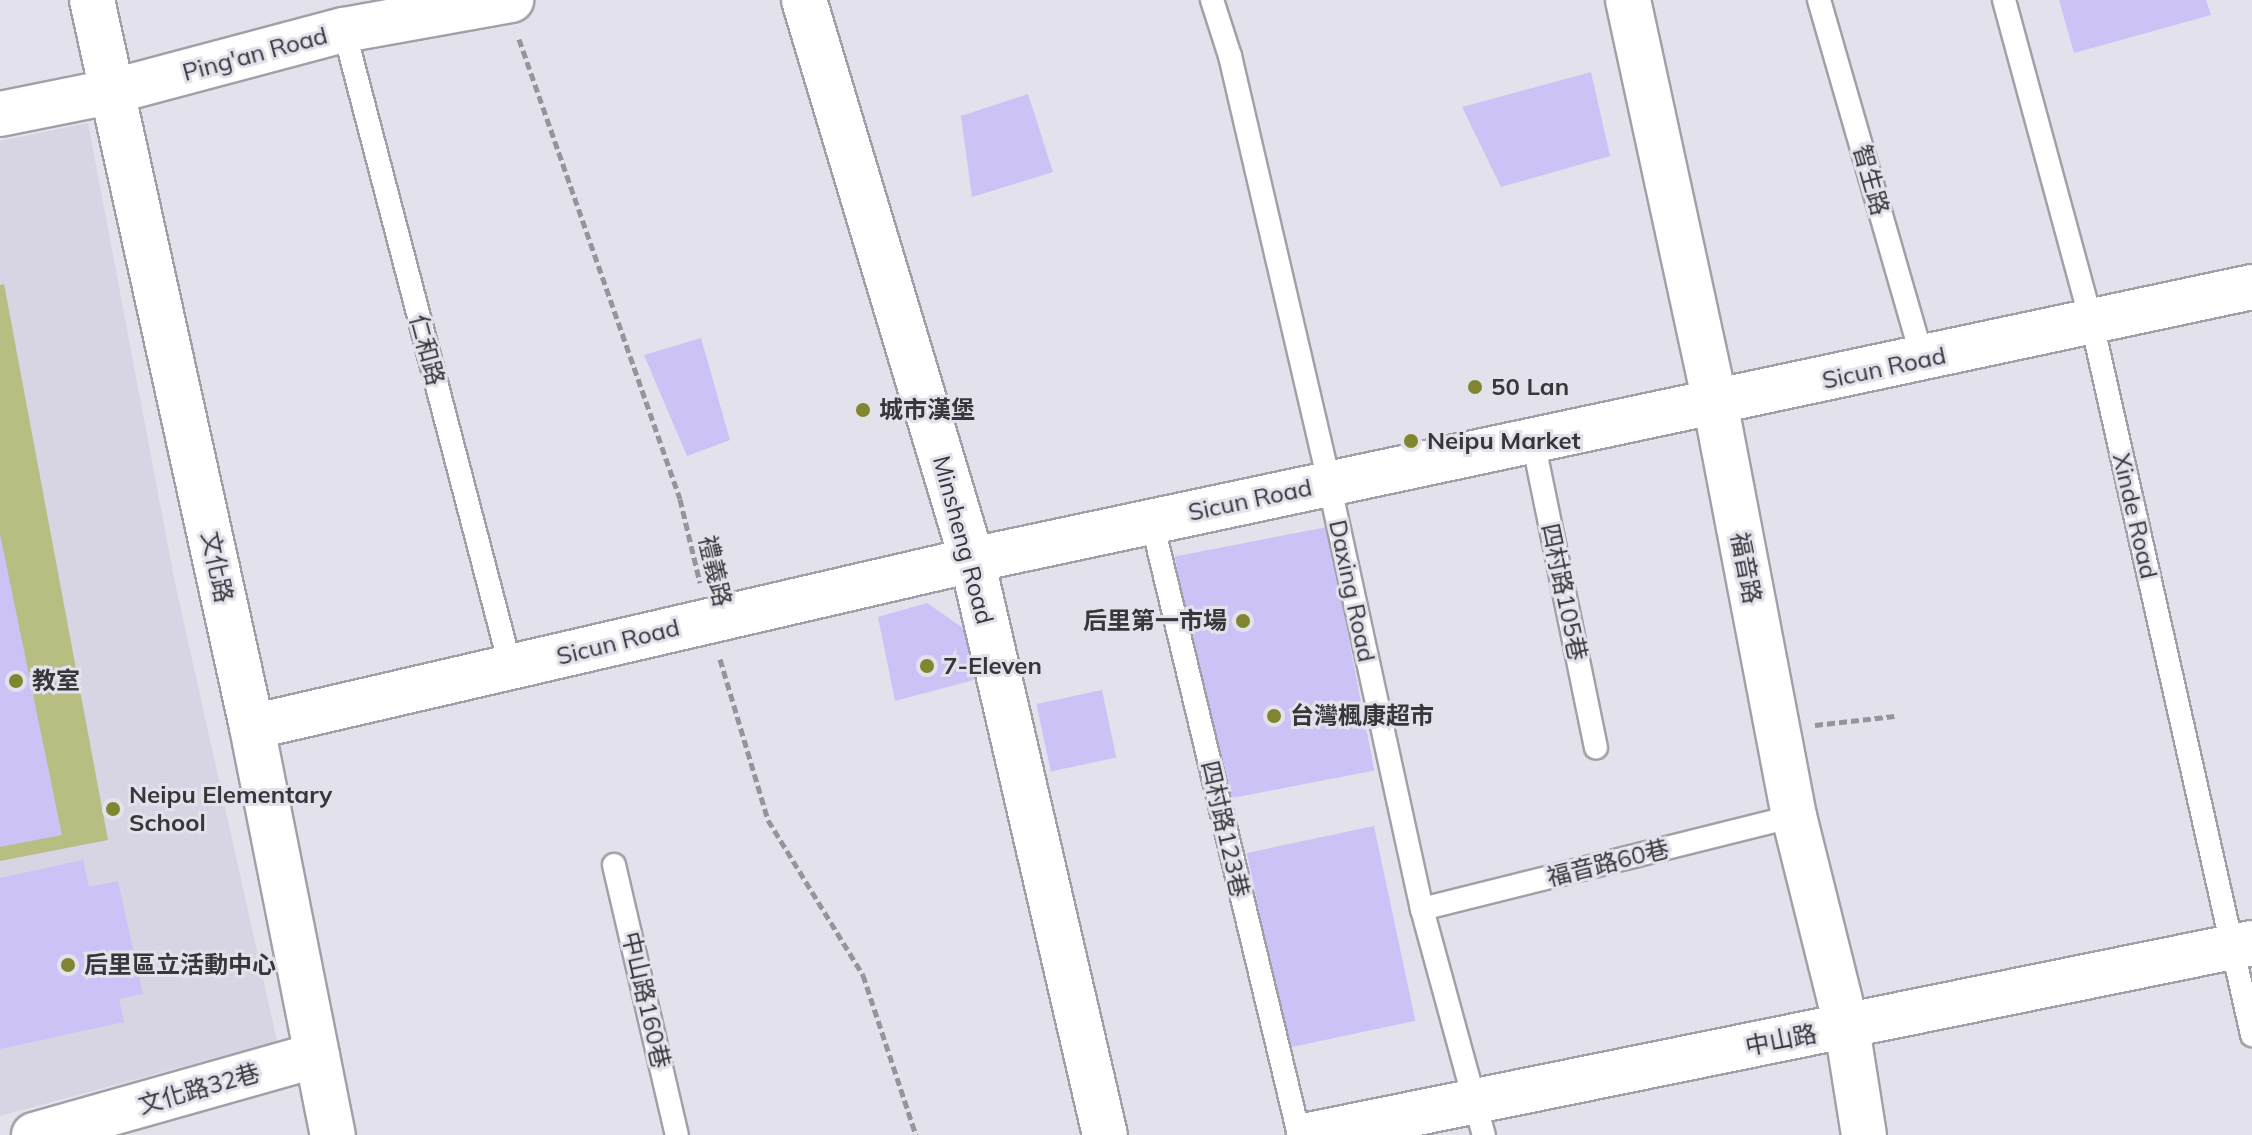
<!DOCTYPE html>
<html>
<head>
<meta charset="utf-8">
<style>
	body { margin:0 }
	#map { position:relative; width:2252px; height:1135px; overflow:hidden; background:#e3e1eb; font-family:Mulish,"Noto Sans TC",sans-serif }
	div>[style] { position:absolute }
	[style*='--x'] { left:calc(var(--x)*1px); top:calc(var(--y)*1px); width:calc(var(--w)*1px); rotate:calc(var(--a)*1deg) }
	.built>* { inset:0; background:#d7d4e4 }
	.green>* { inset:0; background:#b8bd81 }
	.building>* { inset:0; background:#ccc2f6; transform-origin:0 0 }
	.path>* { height:5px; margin-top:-2.5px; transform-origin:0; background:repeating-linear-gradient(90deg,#95949b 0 8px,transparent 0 12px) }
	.roads { filter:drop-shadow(2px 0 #a1a0a8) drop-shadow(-2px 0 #a1a0a8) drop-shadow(0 2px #a1a0a8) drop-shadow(0 -2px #a1a0a8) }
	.service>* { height:22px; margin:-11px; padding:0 11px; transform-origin:11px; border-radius:11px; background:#fff }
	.minor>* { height:44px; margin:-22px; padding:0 22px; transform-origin:22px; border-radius:22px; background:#fff }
	.secondary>* { height:44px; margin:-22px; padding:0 22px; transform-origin:22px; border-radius:22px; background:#fff }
	.dots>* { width:22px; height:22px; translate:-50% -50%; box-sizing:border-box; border:4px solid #e3e1eb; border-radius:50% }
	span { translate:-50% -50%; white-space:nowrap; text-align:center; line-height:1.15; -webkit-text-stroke:6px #e3e1eb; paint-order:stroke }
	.street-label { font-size:24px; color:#37373a }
	.poi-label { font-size:24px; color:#37373a; font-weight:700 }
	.left { translate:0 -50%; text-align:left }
	.right { translate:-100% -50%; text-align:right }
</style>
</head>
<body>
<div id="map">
	<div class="built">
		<div style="clip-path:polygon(88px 123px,174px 578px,277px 1041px,0 1116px,0 141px)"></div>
	</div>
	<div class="green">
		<div style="clip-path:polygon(4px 284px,108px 840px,0 861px,0 285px)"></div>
	</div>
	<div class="building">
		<div style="clip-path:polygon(2059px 0,2206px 0,2211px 15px,2074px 53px)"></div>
		<div style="clip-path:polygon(1591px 72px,1610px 156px,1501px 187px,1462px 107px)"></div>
		<div style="clip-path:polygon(1028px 94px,1053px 172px,972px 197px,961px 116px)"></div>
		<div style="clip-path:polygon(701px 338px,730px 440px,687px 456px,644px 355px)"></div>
		<div style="left:1327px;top:527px;width:248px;height:155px;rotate:79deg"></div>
		<div style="clip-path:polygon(0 534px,62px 835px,0 847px)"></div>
		<div style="clip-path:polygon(927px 603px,963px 628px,974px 680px,895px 701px,878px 617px)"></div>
		<div style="left:1102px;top:690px;width:69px;height:67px;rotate:78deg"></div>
		<div style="left:1374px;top:826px;width:199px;height:130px;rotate:78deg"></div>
		<div style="clip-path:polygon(83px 860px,89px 887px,118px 881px,143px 994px,119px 999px,124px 1022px,0 1049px,0 878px)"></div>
	</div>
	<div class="path">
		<div style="--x:519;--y:39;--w:487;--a:70.7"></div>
		<div style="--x:680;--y:499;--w:86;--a:76.6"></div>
		<div style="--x:720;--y:659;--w:168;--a:73.4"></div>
		<div style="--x:768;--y:820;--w:182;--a:58.5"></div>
		<div style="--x:863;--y:975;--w:169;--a:71.7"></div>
		<div style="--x:1815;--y:725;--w:80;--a:-6.5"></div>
	</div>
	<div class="roads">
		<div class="service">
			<div style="--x:1212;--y:0;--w:59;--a:72.2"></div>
			<div style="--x:1230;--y:56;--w:438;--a:76.9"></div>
			<div style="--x:1329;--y:483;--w:436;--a:77.7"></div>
			<div style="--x:1422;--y:909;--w:234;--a:74.7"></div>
			<div style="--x:1819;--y:0;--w:375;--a:73.9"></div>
			<div style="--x:2004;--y:0;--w:335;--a:74.8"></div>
			<div style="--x:2092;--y:323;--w:730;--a:77.33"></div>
			<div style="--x:344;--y:30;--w:660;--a:75.35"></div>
			<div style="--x:1532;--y:436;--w:318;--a:78.4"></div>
			<div style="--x:1152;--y:522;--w:630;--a:76.51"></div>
			<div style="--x:614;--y:865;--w:277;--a:76.9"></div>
			<div style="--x:1422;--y:909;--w:383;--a:-14"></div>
		</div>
		<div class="minor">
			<div style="--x:92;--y:0;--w:744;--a:77.59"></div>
			<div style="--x:252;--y:727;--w:416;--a:78.8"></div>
			<div style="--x:1628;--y:0;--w:411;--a:77.8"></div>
			<div style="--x:1715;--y:402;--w:421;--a:79.2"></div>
			<div style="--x:1794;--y:816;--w:219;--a:76"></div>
			<div style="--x:1847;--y:1028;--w:108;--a:81"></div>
			<div style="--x:0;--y:114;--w:116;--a:-11.4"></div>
			<div style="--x:114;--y:91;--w:238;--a:-14.9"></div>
			<div style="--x:344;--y:30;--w:170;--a:-10.2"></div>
			<div style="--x:252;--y:727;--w:739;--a:-13.06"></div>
			<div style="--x:972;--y:560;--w:590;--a:76.98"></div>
			<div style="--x:34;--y:1135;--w:294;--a:-15.8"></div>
			<div style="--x:1309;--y:1135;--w:962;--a:-11.51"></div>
		</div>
		<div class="secondary">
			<div style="--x:804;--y:0;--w:585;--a:73.3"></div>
			<div style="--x:972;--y:560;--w:1309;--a:-12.04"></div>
		</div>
	</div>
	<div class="dots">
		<div style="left:1475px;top:387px;background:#818530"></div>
		<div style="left:863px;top:410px;background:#818530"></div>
		<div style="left:1411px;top:441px;background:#818530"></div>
		<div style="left:1243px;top:621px;background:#818530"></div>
		<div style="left:927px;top:666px;background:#818530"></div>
		<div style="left:16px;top:681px;background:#818530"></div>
		<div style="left:1274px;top:716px;background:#818530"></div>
		<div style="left:113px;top:809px;background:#818530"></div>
		<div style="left:68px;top:965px;background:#818530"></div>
	</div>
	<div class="street-label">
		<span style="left:255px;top:54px;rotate:-15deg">Ping'an Road</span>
		<span style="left:1871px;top:180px;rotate:74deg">智生路</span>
		<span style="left:427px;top:350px;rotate:75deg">仁和路</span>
		<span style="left:1884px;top:368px;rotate:-12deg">Sicun Road</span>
		<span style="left:1250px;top:500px;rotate:-12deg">Sicun Road</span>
		<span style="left:2135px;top:516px;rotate:77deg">Xinde Road</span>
		<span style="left:963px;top:540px;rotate:75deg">Minsheng Road</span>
		<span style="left:217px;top:567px;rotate:78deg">文化路</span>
		<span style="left:1746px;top:568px;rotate:79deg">福音路</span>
		<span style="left:715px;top:571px;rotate:77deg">禮義路</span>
		<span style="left:1352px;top:591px;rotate:78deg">Daxing Road</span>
		<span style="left:1564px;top:592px;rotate:78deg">四村路105巷</span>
		<span style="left:618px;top:642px;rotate:-14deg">Sicun Road</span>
		<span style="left:1225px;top:829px;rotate:77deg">四村路123巷</span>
		<span style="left:1608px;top:863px;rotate:-14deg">福音路60巷</span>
		<span style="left:646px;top:1000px;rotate:77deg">中山路160巷</span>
		<span style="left:1781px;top:1040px;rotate:-11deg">中山路</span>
		<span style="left:199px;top:1089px;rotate:-16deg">文化路32巷</span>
	</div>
	<div class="poi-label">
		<span class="left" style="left:1491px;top:387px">50 Lan</span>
		<span class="left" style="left:879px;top:410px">城市漢堡</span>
		<span class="left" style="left:1427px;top:441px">Neipu Market</span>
		<span class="right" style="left:1227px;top:621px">后里第一市場</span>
		<span class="left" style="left:943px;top:666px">7-Eleven</span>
		<span class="left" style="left:32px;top:681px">教室</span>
		<span class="left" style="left:1290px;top:716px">台灣楓康超市</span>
		<span class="left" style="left:129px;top:809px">Neipu Elementary<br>School</span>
		<span class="left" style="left:84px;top:965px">后里區立活動中心</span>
	</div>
</div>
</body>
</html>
